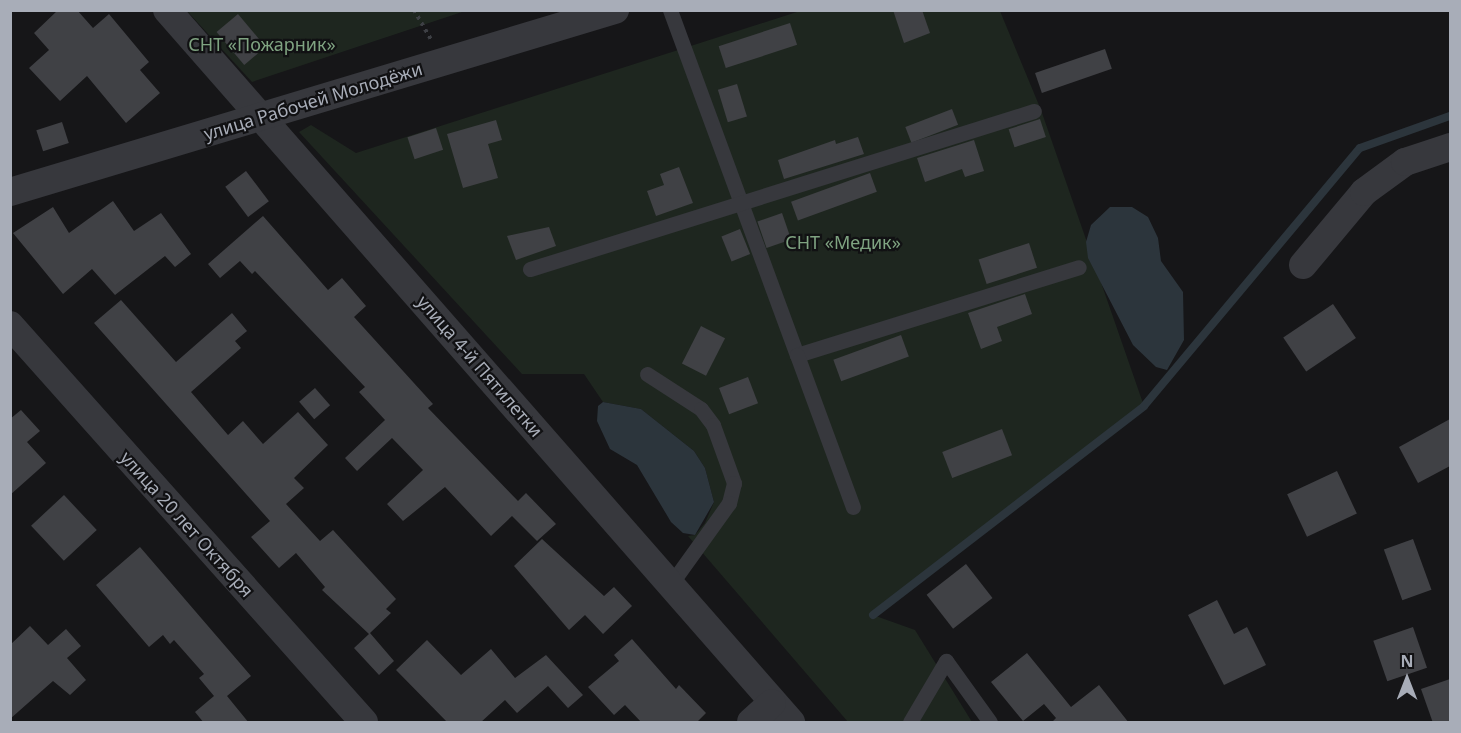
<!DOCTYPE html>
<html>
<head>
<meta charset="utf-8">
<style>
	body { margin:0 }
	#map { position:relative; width:1461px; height:733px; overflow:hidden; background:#161618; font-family:"Noto Sans",sans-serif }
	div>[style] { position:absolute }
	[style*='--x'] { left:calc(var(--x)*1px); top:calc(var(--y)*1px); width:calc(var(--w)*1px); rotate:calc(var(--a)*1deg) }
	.green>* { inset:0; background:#1e261f }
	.water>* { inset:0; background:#2c353c }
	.stream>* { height:8px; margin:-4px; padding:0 4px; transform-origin:4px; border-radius:4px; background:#2c353c }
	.building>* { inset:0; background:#404145; transform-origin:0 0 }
	.path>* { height:4px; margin-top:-2px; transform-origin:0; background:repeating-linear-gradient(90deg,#3d3f44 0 3px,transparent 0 7.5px) }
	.service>* { height:15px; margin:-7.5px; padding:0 7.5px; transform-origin:7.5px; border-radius:7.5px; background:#37383d }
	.minor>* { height:28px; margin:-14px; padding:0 14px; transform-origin:14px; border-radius:14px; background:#37383d }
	span { translate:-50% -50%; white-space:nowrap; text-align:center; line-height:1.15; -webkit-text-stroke:4.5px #111113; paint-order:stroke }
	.park-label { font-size:18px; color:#7fa381 }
	.street-label { font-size:18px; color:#a8adb8 }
	.frame { position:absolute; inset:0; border:12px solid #a8adb8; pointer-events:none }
	.north { position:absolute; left:1377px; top:649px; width:60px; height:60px; -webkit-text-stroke:4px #111113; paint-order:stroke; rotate:0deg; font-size:16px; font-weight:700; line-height:24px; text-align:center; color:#a8adb8 }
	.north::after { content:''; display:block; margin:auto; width:21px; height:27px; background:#a8adb8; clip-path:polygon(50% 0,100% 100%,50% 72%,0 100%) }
</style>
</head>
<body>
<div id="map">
	<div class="green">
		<div style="clip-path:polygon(187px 11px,465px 11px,252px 82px)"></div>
		<div style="clip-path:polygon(800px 11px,1000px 11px,1041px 110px,1144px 406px,873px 615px,915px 630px,972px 722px,848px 722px,688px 536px,695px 535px,705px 523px,714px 502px,705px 468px,694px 451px,641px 409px,603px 402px,584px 374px,522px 374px,299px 132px,311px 125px,356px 153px)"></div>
	</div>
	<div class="water">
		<div style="clip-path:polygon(1110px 207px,1132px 207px,1148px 217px,1158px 238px,1161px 261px,1183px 292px,1184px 340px,1167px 370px,1156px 367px,1133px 345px,1088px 258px,1086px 242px,1091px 225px)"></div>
		<div style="clip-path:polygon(603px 402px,641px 409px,694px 451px,705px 468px,714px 502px,695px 535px,683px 533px,671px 522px,637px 465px,610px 449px,597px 421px,598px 406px)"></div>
	</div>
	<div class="stream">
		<div style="--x:873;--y:615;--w:342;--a:-37.6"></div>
		<div style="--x:1144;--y:406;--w:336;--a:-50.1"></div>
		<div style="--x:1360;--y:148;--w:96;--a:-19.6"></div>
	</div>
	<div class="building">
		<div style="clip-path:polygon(58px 10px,77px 10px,93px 28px,109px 14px,149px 62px,140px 70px,160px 93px,126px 123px,87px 76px,60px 101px,29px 68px,49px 50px,34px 33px)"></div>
		<div style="clip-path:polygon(893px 10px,922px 10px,930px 33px,904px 43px)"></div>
		<div style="left:238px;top:14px;width:43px;height:28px;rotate:50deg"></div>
		<div style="left:790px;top:23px;width:23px;height:75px;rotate:72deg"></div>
		<div style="left:1105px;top:49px;width:21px;height:74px;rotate:71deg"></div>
		<div style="left:737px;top:84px;width:34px;height:20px;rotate:73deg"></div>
		<div style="left:952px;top:109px;width:17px;height:50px;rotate:69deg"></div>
		<div style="left:1040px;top:119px;width:19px;height:33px;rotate:72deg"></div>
		<div style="clip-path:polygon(496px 120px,502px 140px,488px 144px,498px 178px,463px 188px,447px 134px)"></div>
		<div style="left:62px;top:122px;width:22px;height:27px;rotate:72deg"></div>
		<div style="left:436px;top:128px;width:23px;height:30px;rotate:72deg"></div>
		<div style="clip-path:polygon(858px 137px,864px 154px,784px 179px,778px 160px,835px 140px,836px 144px)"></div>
		<div style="clip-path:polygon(974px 140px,984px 171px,965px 177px,962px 169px,925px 182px,917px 158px)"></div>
		<div style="clip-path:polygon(679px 167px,693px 203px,656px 216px,647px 191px,664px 185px,660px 174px)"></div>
		<div style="left:246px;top:171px;width:38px;height:26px;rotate:53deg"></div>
		<div style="left:870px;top:173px;width:20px;height:84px;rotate:70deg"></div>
		<div style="clip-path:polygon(113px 201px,134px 231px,161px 213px,191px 254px,175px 267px,165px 256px,115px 295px,92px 269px,63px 294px,13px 233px,53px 207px,69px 233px)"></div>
		<div style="left:782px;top:213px;width:28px;height:26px;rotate:71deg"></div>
		<div style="clip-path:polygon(263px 216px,328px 290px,342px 278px,366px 306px,354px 317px,433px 404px,428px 408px,518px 501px,526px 493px,556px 524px,537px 541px,512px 516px,491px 536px,445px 487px,403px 521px,387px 504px,423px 470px,392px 438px,357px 471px,345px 458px,385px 420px,359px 392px,365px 387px,255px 271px,252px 274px,240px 261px,220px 278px,208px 264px)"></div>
		<div style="clip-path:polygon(549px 227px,556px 246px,516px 260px,507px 236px)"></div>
		<div style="left:740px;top:229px;width:27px;height:20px;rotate:68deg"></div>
		<div style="left:1029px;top:243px;width:26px;height:53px;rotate:72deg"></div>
		<div style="clip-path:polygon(1025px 294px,1032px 314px,997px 327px,1002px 341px,981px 349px,968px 313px)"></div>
		<div style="clip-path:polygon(121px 300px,176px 362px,232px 313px,247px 331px,235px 341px,241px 348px,191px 392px,228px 435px,243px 421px,263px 444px,298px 412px,328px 445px,294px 478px,304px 488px,286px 504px,320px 541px,333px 530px,396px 599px,386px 609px,391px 613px,370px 633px,394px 661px,379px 675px,354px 648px,369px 634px,322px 590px,325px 587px,296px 553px,279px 568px,251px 537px,270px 521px,94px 323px)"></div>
		<div style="left:1333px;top:304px;width:41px;height:60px;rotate:56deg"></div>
		<div style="left:701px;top:326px;width:27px;height:42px;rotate:27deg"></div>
		<div style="left:901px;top:335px;width:23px;height:72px;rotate:70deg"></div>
		<div style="left:748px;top:377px;width:28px;height:31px;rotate:69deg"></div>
		<div style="left:315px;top:388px;width:23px;height:21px;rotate:49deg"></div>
		<div style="clip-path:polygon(21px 410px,40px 431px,27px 442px,46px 463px,10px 495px,10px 419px)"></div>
		<div style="clip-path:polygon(1450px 419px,1450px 466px,1418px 483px,1399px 447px)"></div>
		<div style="left:1002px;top:429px;width:28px;height:64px;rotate:69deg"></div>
		<div style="left:1337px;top:471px;width:47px;height:55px;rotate:65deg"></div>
		<div style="left:64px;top:495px;width:48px;height:45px;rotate:47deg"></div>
		<div style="clip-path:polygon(542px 539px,604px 596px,614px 587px,632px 606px,603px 634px,585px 615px,569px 630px,514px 566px)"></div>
		<div style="left:1413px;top:539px;width:54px;height:31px;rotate:70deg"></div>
		<div style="clip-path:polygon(140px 547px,251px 676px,227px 696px,249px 723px,204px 723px,195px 712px,214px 696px,199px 678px,204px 674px,174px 640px,170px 644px,163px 635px,149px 647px,96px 585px)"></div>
		<div style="left:966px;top:564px;width:43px;height:50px;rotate:52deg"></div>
		<div style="clip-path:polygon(1217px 600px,1234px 634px,1247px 627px,1266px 665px,1224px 685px,1188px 615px)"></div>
		<div style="clip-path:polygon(30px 626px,48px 645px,66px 629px,81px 646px,67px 658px,86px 680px,70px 695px,53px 681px,10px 719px,10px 645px)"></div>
		<div style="left:1413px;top:627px;width:43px;height:42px;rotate:71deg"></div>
		<div style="clip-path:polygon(632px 639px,676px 689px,679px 685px,706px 713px,696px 723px,642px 723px,625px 705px,614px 715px,588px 687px,619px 661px,614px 655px)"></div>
		<div style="clip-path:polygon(427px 640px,461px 675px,491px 649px,515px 678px,546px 655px,583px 695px,568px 708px,548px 686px,517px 713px,505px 700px,480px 723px,448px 723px,396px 670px)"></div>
		<div style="clip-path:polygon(1027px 653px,1071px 707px,1099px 685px,1129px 723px,1051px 723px,1056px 718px,1044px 704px,1023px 721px,991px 682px)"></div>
		<div style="clip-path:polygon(1450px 679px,1450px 723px,1433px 723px,1421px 689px)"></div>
	</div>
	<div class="path">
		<div style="--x:414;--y:10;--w:34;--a:60"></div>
	</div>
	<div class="service">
		<div style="--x:670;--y:10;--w:368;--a:69.8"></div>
		<div style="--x:797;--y:355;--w:295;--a:-17.3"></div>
		<div style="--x:530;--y:269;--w:528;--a:-17.41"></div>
		<div style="--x:797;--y:355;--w:162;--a:69.8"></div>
		<div style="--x:647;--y:374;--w:64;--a:32.9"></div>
		<div style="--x:701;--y:409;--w:20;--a:53"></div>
		<div style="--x:713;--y:425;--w:62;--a:70.1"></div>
		<div style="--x:734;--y:483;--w:21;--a:104"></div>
		<div style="--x:729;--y:503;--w:101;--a:125.7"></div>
		<div style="--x:910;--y:722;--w:71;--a:-59.5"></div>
		<div style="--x:946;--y:661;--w:75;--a:54.2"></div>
	</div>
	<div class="minor">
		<div style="--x:167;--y:10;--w:947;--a:48.77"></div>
		<div style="--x:10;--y:192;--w:632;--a:-16.74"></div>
		<div style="--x:1303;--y:265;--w:95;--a:-50.1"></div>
		<div style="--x:1364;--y:192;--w:51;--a:-36.2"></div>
		<div style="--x:1405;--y:162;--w:47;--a:-18.4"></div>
		<div style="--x:10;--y:325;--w:532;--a:48.28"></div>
		<div style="--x:751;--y:722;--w:28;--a:-42"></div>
	</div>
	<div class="park-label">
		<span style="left:262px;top:44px">СНТ «Пожарник»</span>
		<span style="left:843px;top:242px">СНТ «Медик»</span>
	</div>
	<div class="street-label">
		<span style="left:313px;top:101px;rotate:-17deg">улица Рабочей Молодёжи</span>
		<span style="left:480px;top:366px;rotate:49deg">улица 4-й Пятилетки</span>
		<span style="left:187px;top:524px;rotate:48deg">улица 20 лет Октября</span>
	</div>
	<div class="frame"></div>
	<div class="north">N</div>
</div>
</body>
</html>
